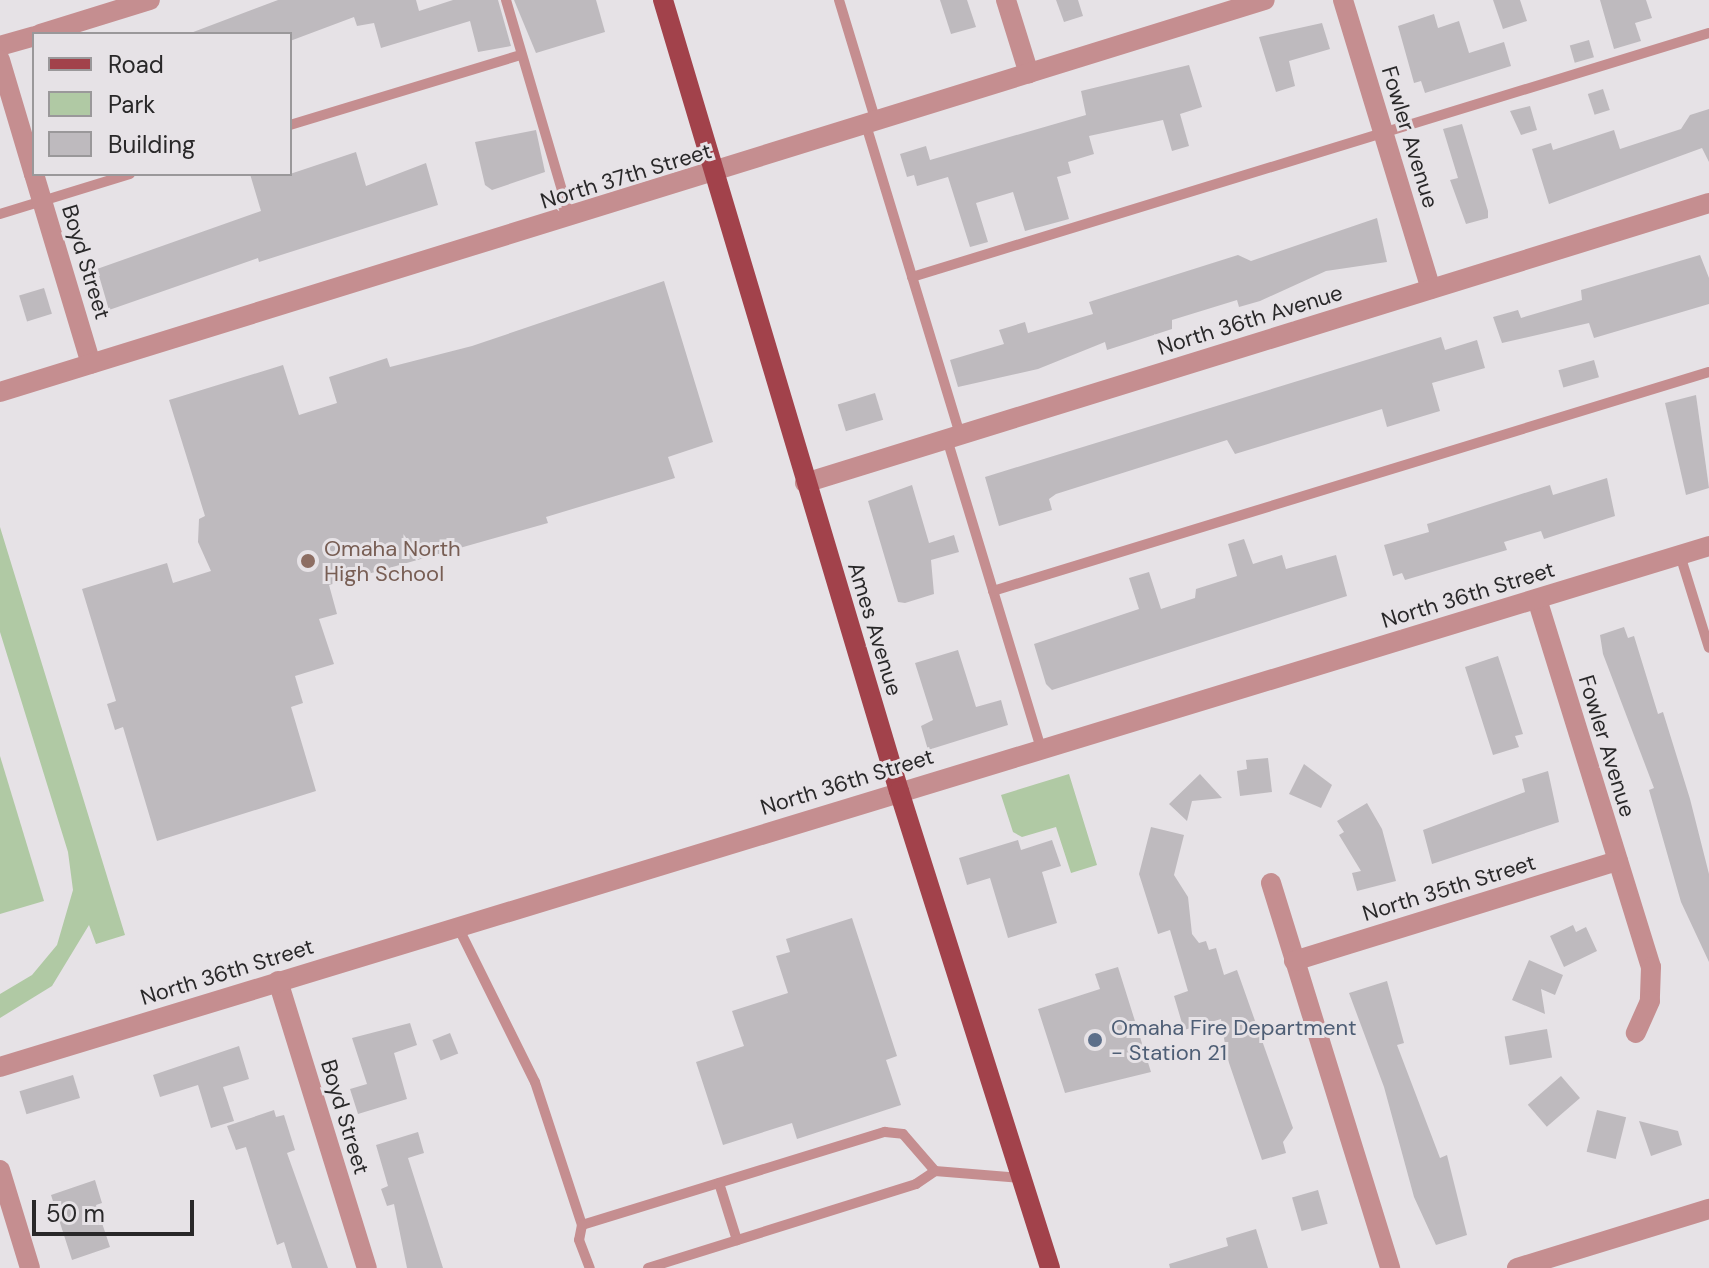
<!DOCTYPE html>
<html>
<head>
<meta charset="utf-8">
<style>
	body { margin:0 }
	#map { position:relative; width:1709px; height:1268px; overflow:hidden; background:#e6e2e6; font-family:"DM Sans",sans-serif }
	div>[style] { position:absolute }
	[style*='--x'] { left:calc(var(--x)*1px); top:calc(var(--y)*1px); width:calc(var(--w)*1px); rotate:calc(var(--a)*1deg) }
	.green>* { inset:0; background:#b0c9a4 }
	.building>* { inset:0; background:#bebabe; transform-origin:0 0 }
	.lane>* { height:10px; margin:-5px; padding:0 5px; transform-origin:5px; border-radius:5px; background:#c58e90 }
	.street>* { height:20px; margin:-10px; padding:0 10px; transform-origin:10px; border-radius:10px; background:#c58e90 }
	.primary>* { height:20px; margin:-10px; padding:0 10px; transform-origin:10px; border-radius:10px; background:#a2424b }
	.dots>* { width:22px; height:22px; translate:-50% -50%; box-sizing:border-box; border:4px solid #e6e2e6; border-radius:50% }
	span { translate:-50% -50%; white-space:nowrap; text-align:center; line-height:1.15; -webkit-text-stroke:6px #e6e2e6; paint-order:stroke }
	.street-label { font-size:22px; color:#292829 }
	.education-label { font-size:22px; color:#785e54 }
	.left { translate:0 -50%; text-align:left }
	.service-label { font-size:22px; color:#4e5e75 }
	.legend { position:absolute; left:32px; top:32px; width:260px; height:144px; box-sizing:border-box; background:#e6e2e6; border:2px solid #9a989a; margin:0; padding:10px 14px; list-style:none; font-size:24px; color:#292829 }
	.legend li { display:flex; align-items:center; gap:16px; height:40px }
	.legend b { width:40px; border:2px solid #9a989a }
	.scale { position:absolute; left:32px; top:1200px; width:162px; height:36px; box-sizing:border-box; border:4px solid #292829; border-top:0; padding-left:10px; font-size:24px; line-height:28px; white-space:nowrap; color:#292829; -webkit-text-stroke:6px #e6e2e6; paint-order:stroke }
</style>
</head>
<body>
<div id="map">
	<div class="green">
		<div style="clip-path:polygon(0 527px,125px 935px,96px 944px,89px 925px,52px 986px,0 1018px,0 994px,32px 975px,57px 945px,73px 890px,68px 852px,0 632px)"></div>
		<div style="clip-path:polygon(0 756px,44px 901px,0 914px)"></div>
		<div style="clip-path:polygon(1069px 774px,1097px 865px,1071px 873px,1056px 827px,1022px 837px,1013px 832px,1001px 795px)"></div>
	</div>
	<div class="building">
		<div style="clip-path:polygon(278px 0,416px 0,419px 11px,453px 0,498px 0,511px 46px,478px 52px,470px 21px,381px 48px,374px 23px,357px 26px,354px 17px,290px 41px,290px 34px,188px 34px)"></div>
		<div style="clip-path:polygon(514px 0,596px 0,605px 32px,536px 53px)"></div>
		<div style="clip-path:polygon(940px 0,967px 0,976px 27px,951px 34px)"></div>
		<div style="clip-path:polygon(1056px 0,1078px 0,1083px 16px,1064px 22px)"></div>
		<div style="clip-path:polygon(1493px 0,1520px 0,1527px 21px,1503px 29px)"></div>
		<div style="clip-path:polygon(1600px 0,1646px 0,1652px 18px,1635px 23px,1641px 41px,1614px 49px)"></div>
		<div style="clip-path:polygon(1434px 14px,1438px 28px,1459px 21px,1469px 53px,1504px 42px,1511px 66px,1425px 93px,1421px 81px,1414px 83px,1398px 26px)"></div>
		<div style="clip-path:polygon(1322px 23px,1330px 49px,1289px 61px,1295px 86px,1276px 92px,1259px 37px)"></div>
		<div style="left:1589px;top:40px;width:18px;height:20px;rotate:74deg"></div>
		<div style="clip-path:polygon(1189px 65px,1202px 107px,1180px 114px,1189px 146px,1172px 151px,1163px 120px,1089px 136px,1094px 154px,1068px 162px,1071px 173px,1057px 177px,1069px 219px,1025px 231px,1013px 192px,976px 203px,988px 242px,970px 247px,948px 177px,917px 186px,914px 175px,907px 177px,900px 154px,926px 146px,930px 160px,1086px 115px,1081px 91px)"></div>
		<div style="left:1603px;top:89px;width:22px;height:16px;rotate:72deg"></div>
		<div style="clip-path:polygon(1530px 106px,1537px 130px,1521px 135px,1510px 111px)"></div>
		<div style="clip-path:polygon(1709px 109px,1709px 162px,1702px 148px,1549px 204px,1532px 149px,1551px 143px,1553px 150px,1614px 130px,1620px 149px,1681px 129px,1690px 115px)"></div>
		<div style="clip-path:polygon(1462px 124px,1488px 211px,1488px 218px,1466px 224px,1450px 180px,1458px 178px,1443px 129px)"></div>
		<div style="clip-path:polygon(536px 130px,545px 172px,492px 190px,485px 185px,475px 142px)"></div>
		<div style="clip-path:polygon(356px 152px,366px 186px,426px 163px,438px 205px,259px 262px,258px 258px,109px 310px,97px 269px,261px 211px,250px 174px,290px 174px)"></div>
		<div style="clip-path:polygon(1377px 218px,1387px 262px,1326px 271px,1260px 301px,1239px 307px,1237px 300px,1172px 320px,1172px 329px,1129px 343px,1107px 350px,1105px 342px,1038px 369px,958px 387px,950px 360px,1004px 344px,999px 330px,1025px 322px,1028px 333px,1093px 314px,1089px 302px,1238px 255px,1251px 261px)"></div>
		<div style="clip-path:polygon(1700px 255px,1709px 278px,1709px 304px,1594px 338px,1589px 323px,1502px 343px,1493px 317px,1518px 310px,1521px 318px,1582px 300px,1581px 290px)"></div>
		<div style="clip-path:polygon(664px 281px,713px 442px,668px 457px,675px 478px,546px 517px,548px 523px,329px 585px,337px 614px,319px 619px,334px 664px,295px 676px,303px 703px,291px 707px,316px 791px,157px 841px,123px 727px,115px 730px,107px 704px,116px 701px,82px 589px,167px 563px,173px 583px,211px 571px,198px 542px,199px 519px,205px 516px,169px 400px,283px 365px,299px 415px,337px 403px,329px 377px,387px 358px,390px 367px,472px 346px)"></div>
		<div style="left:44px;top:288px;width:27px;height:26px;rotate:73deg"></div>
		<div style="clip-path:polygon(1441px 337px,1445px 350px,1477px 340px,1485px 368px,1432px 383px,1440px 411px,1387px 427px,1382px 409px,1235px 454px,1227px 440px,1056px 494px,1049px 499px,1052px 510px,999px 526px,985px 477px)"></div>
		<div style="left:1594px;top:360px;width:18px;height:37px;rotate:74deg"></div>
		<div style="left:875px;top:393px;width:28px;height:39px;rotate:73deg"></div>
		<div style="clip-path:polygon(1696px 395px,1709px 488px,1686px 495px,1665px 403px)"></div>
		<div style="clip-path:polygon(1607px 478px,1615px 516px,1544px 539px,1541px 531px,1504px 542px,1507px 550px,1405px 580px,1402px 573px,1393px 576px,1384px 545px,1429px 532px,1427px 524px,1550px 485px,1553px 495px)"></div>
		<div style="clip-path:polygon(912px 485px,929px 543px,954px 535px,959px 552px,931px 560px,934px 594px,905px 603px,898px 602px,868px 501px)"></div>
		<div style="clip-path:polygon(1244px 539px,1253px 564px,1282px 555px,1286px 569px,1336px 555px,1347px 596px,1052px 690px,1046px 684px,1034px 644px,1139px 609px,1129px 578px,1149px 572px,1161px 609px,1195px 598px,1196px 589px,1237px 576px,1228px 544px)"></div>
		<div style="clip-path:polygon(1624px 627px,1628px 638px,1634px 636px,1658px 714px,1663px 712px,1690px 799px,1709px 874px,1709px 962px,1681px 902px,1649px 790px,1654px 788px,1603px 654px,1600px 635px)"></div>
		<div style="clip-path:polygon(958px 650px,976px 707px,1001px 700px,1008px 725px,928px 750px,921px 726px,933px 720px,915px 663px)"></div>
		<div style="clip-path:polygon(1498px 656px,1523px 734px,1515px 736px,1519px 747px,1493px 755px,1465px 667px)"></div>
		<div style="clip-path:polygon(1268px 758px,1272px 792px,1240px 796px,1237px 771px,1247px 769px,1246px 760px)"></div>
		<div style="clip-path:polygon(1304px 764px,1332px 785px,1321px 808px,1289px 794px)"></div>
		<div style="clip-path:polygon(1548px 771px,1559px 822px,1432px 864px,1423px 830px,1525px 792px,1522px 779px)"></div>
		<div style="clip-path:polygon(1200px 774px,1222px 798px,1192px 801px,1187px 821px,1169px 804px)"></div>
		<div style="clip-path:polygon(1367px 803px,1382px 829px,1396px 881px,1357px 891px,1352px 873px,1361px 871px,1339px 835px,1344px 832px,1337px 821px)"></div>
		<div style="clip-path:polygon(1151px 827px,1184px 835px,1174px 875px,1188px 897px,1192px 934px,1199px 943px,1206px 941px,1209px 950px,1216px 948px,1224px 975px,1237px 970px,1293px 1128px,1283px 1142px,1286px 1153px,1262px 1160px,1227px 1057px,1221px 1019px,1184px 1030px,1174px 996px,1188px 991px,1170px 930px,1158px 934px,1139px 874px)"></div>
		<div style="clip-path:polygon(1018px 840px,1021px 850px,1052px 840px,1061px 866px,1042px 872px,1057px 923px,1008px 938px,990px 878px,967px 885px,959px 858px)"></div>
		<div style="clip-path:polygon(852px 918px,897px 1056px,886px 1060px,901px 1105px,797px 1139px,792px 1123px,723px 1145px,696px 1062px,744px 1046px,732px 1011px,788px 993px,776px 956px,790px 952px,786px 939px)"></div>
		<div style="clip-path:polygon(1573px 925px,1576px 932px,1586px 927px,1597px 951px,1564px 967px,1550px 936px)"></div>
		<div style="clip-path:polygon(1529px 960px,1563px 975px,1555px 995px,1541px 989px,1545px 1014px,1512px 1000px)"></div>
		<div style="clip-path:polygon(1118px 967px,1151px 1072px,1065px 1093px,1038px 1009px,1100px 989px,1095px 974px)"></div>
		<div style="clip-path:polygon(1387px 981px,1404px 1043px,1397px 1045px,1440px 1158px,1447px 1155px,1467px 1235px,1436px 1245px,1414px 1197px,1384px 1087px,1349px 993px)"></div>
		<div style="clip-path:polygon(410px 1023px,417px 1045px,394px 1053px,407px 1099px,358px 1114px,350px 1089px,367px 1084px,352px 1038px)"></div>
		<div style="left:1547px;top:1029px;width:29px;height:43px;rotate:80deg"></div>
		<div style="left:450px;top:1033px;width:22px;height:19px;rotate:68deg"></div>
		<div style="clip-path:polygon(239px 1046px,249px 1079px,223px 1087px,234px 1121px,211px 1128px,198px 1085px,160px 1097px,153px 1075px)"></div>
		<div style="left:73px;top:1075px;width:24px;height:56px;rotate:73deg"></div>
		<div style="left:1561px;top:1076px;width:29px;height:44px;rotate:49deg"></div>
		<div style="clip-path:polygon(274px 1110px,276px 1117px,284px 1115px,295px 1150px,287px 1153px,328px 1268px,292px 1268px,284px 1242px,277px 1245px,246px 1147px,236px 1150px,227px 1126px)"></div>
		<div style="left:1597px;top:1110px;width:30px;height:43px;rotate:14deg"></div>
		<div style="clip-path:polygon(1639px 1121px,1678px 1131px,1682px 1145px,1651px 1156px)"></div>
		<div style="clip-path:polygon(418px 1132px,424px 1153px,408px 1158px,443px 1268px,407px 1268px,394px 1204px,387px 1206px,381px 1189px,388px 1186px,376px 1145px)"></div>
		<div style="clip-path:polygon(95px 1180px,102px 1203px,96px 1205px,110px 1247px,72px 1260px,51px 1195px)"></div>
		<div style="left:1318px;top:1190px;width:35px;height:27px;rotate:74deg"></div>
		<div style="clip-path:polygon(1256px 1229px,1268px 1268px,1170px 1268px,1169px 1264px,1228px 1246px,1226px 1238px)"></div>
	</div>
	<div class="lane">
		<div style="--x:506;--y:0;--w:226;--a:73.6"></div>
		<div style="--x:839;--y:0;--w:127;--a:73.1"></div>
		<div style="--x:290;--y:125;--w:241;--a:-16.9"></div>
		<div style="--x:866;--y:125;--w:324;--a:73.1"></div>
		<div style="--x:0;--y:214;--w:136;--a:-17.1"></div>
		<div style="--x:912;--y:277;--w:834;--a:-17.02"></div>
		<div style="--x:947;--y:439;--w:324;--a:73.1"></div>
		<div style="--x:1680;--y:555;--w:97;--a:72.7"></div>
		<div style="--x:993;--y:591;--w:749;--a:-17.01"></div>
		<div style="--x:458;--y:927;--w:173;--a:63.6"></div>
		<div style="--x:535;--y:1082;--w:151;--a:71.8"></div>
		<div style="--x:582;--y:1225;--w:317;--a:-17.1"></div>
		<div style="--x:885;--y:1132;--w:18;--a:6"></div>
		<div style="--x:903;--y:1134;--w:49;--a:49.1"></div>
		<div style="--x:935;--y:1171;--w:86;--a:4.7"></div>
		<div style="--x:719;--y:1183;--w:60;--a:72.5"></div>
		<div style="--x:582;--y:1225;--w:15;--a:101"></div>
		<div style="--x:579;--y:1240;--w:30;--a:69"></div>
		<div style="--x:648;--y:1268;--w:281;--a:-17.4"></div>
		<div style="--x:916;--y:1184;--w:23;--a:-34"></div>
	</div>
	<div class="street">
		<div style="--x:1006;--y:0;--w:77;--a:72.7"></div>
		<div style="--x:1343;--y:0;--w:302;--a:73.1"></div>
		<div style="--x:40;--y:34;--w:115;--a:-17.2"></div>
		<div style="--x:0;--y:46;--w:35;--a:-16"></div>
		<div style="--x:0;--y:60;--w:119;--a:73.4"></div>
		<div style="--x:34;--y:174;--w:198;--a:73.3"></div>
		<div style="--x:0;--y:392;--w:1324;--a:-17.22"></div>
		<div style="--x:805;--y:483;--w:946;--a:-17.21"></div>
		<div style="--x:1537;--y:599;--w:385;--a:72.8"></div>
		<div style="--x:1651;--y:967;--w:34;--a:92"></div>
		<div style="--x:1650;--y:1001;--w:35;--a:114"></div>
		<div style="--x:1271;--y:883;--w:403;--a:72.8"></div>
		<div style="--x:1294;--y:961;--w:339;--a:-17.2"></div>
		<div style="--x:278;--y:981;--w:300;--a:72.8"></div>
		<div style="--x:0;--y:1067;--w:1787;--a:-16.95"></div>
		<div style="--x:0;--y:1170;--w:102;--a:73"></div>
		<div style="--x:1517;--y:1268;--w:201;--a:-17.1"></div>
	</div>
	<div class="primary">
		<div style="--x:663;--y:0;--w:825;--a:73.39"></div>
		<div style="--x:899;--y:791;--w:500;--a:72.43"></div>
	</div>
	<div class="dots">
		<div style="left:308px;top:561px;background:#8d6e63"></div>
		<div style="left:1095px;top:1040px;background:#5c6f8a"></div>
	</div>
	<div class="street-label">
		<span style="left:1410px;top:137px;rotate:73deg">Fowler Avenue</span>
		<span style="left:626px;top:176px;rotate:-17deg">North 37th Street</span>
		<span style="left:86px;top:262px;rotate:73deg">Boyd Street</span>
		<span style="left:1250px;top:320px;rotate:-17deg">North 36th Avenue</span>
		<span style="left:1468px;top:595px;rotate:-17deg">North 36th Street</span>
		<span style="left:875px;top:629px;rotate:73deg">Ames Avenue</span>
		<span style="left:1607px;top:746px;rotate:73deg">Fowler Avenue</span>
		<span style="left:847px;top:782px;rotate:-17deg">North 36th Street</span>
		<span style="left:1449px;top:888px;rotate:-17deg">North 35th Street</span>
		<span style="left:227px;top:972px;rotate:-17deg">North 36th Street</span>
		<span style="left:345px;top:1117px;rotate:73deg">Boyd Street</span>
	</div>
	<div class="education-label">
		<span class="left" style="left:324px;top:561px">Omaha North<br>High School</span>
	</div>
	<div class="service-label">
		<span class="left" style="left:1111px;top:1040px">Omaha Fire Department<br>- Station 21</span>
	</div>
	<ul class="legend">
	<li><b style="height:10px;background:#a2424b"></b>Road</li>
	<li><b style="height:22px;background:#b0c9a4"></b>Park</li>
	<li><b style="height:22px;background:#bebabe"></b>Building</li>
	</ul>
	<div class="scale">50 m</div>
</div>
</body>
</html>
